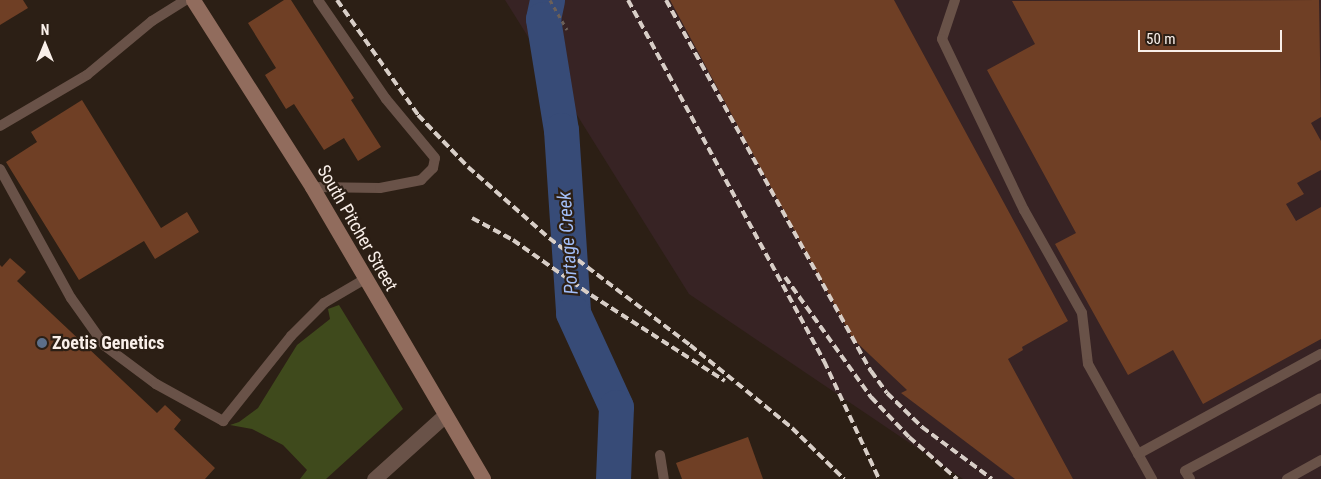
<!DOCTYPE html>
<html>
<head>
<meta charset="utf-8">
<style>
	body { margin:0 }
	#map { position:relative; width:1321px; height:479px; overflow:hidden; background:#2c1f15; font-family:"Roboto Condensed",sans-serif }
	div>[style] { position:absolute }
	[style*='--x'] { left:calc(var(--x)*1px); top:calc(var(--y)*1px); width:calc(var(--w)*1px); rotate:calc(var(--a)*1deg) }
	.industrial>* { inset:0; background:#372324 }
	.green>* { inset:0; background:#3f4a1c }
	.river>* { height:35px; margin:-17.5px; padding:0 17.5px; transform-origin:17.5px; border-radius:17.5px; background:#374b77 }
	.building>* { inset:0; background:#6f3f25 }
	.path>* { height:3px; margin-top:-1.5px; transform-origin:0; background:repeating-linear-gradient(90deg,#6c6058 0 4px,transparent 0 8px) }
	.service>* { height:10px; margin:-5px; padding:0 5px; transform-origin:5px; border-radius:5px; background:#695248 }
	.minor>* { height:15px; margin:-7.5px; padding:0 7.5px; transform-origin:7.5px; border-radius:7.5px; background:#695248 }
	.secondary>* { height:15px; margin:-7.5px; padding:0 7.5px; transform-origin:7.5px; border-radius:7.5px; background:#916c5d }
	.rail>* { height:4px; margin-top:-2px; transform-origin:0; background:repeating-linear-gradient(90deg,#d8cec7 0 8px,transparent 0 12px) }
	.dots>* { width:14px; height:14px; translate:-50% -50%; box-sizing:border-box; border:2px solid #2c1f15; border-radius:50% }
	span { translate:-50% -50%; white-space:nowrap; text-align:center; line-height:1.15; -webkit-text-stroke:4.5px #2c1f15; paint-order:stroke }
	.street-label { font-size:18px; color:#f9efe9 }
	.poi-label { font-size:18px; color:#f9efe9; font-weight:700 }
	.left { translate:0 -50%; text-align:left }
	.water-label { font-size:19px; color:#a3bef7; font-style:italic }
	.north { position:absolute; left:20px; top:20px; width:50px; height:50px; -webkit-text-stroke:4px #2c1f15; paint-order:stroke; rotate:0deg; font-size:14px; font-weight:700; line-height:20px; text-align:center; color:#f9efe9 }
	.north::after { content:''; display:block; margin:auto; width:18px; height:22px; background:#f9efe9; clip-path:polygon(50% 0,100% 100%,50% 72%,0 100%) }
	.scale { position:absolute; left:1138px; top:30px; width:144px; height:22px; box-sizing:border-box; border:2px solid #f9efe9; border-top:0; padding-left:6px; font-size:15px; line-height:18px; white-space:nowrap; color:#f9efe9; -webkit-text-stroke:4px #2c1f15; paint-order:stroke }
</style>
</head>
<body>
<div id="map">
	<div class="industrial">
		<div style="clip-path:polygon(505px 0,1321px 0,1321px 479px,963px 479px,689px 294px)"></div>
	</div>
	<div class="green">
		<div style="clip-path:polygon(339px 305px,403px 409px,326px 479px,300px 479px,307px 470px,283px 445px,252px 429px,230px 425px,239px 422px,258px 408px,297px 345px,330px 319px,328px 309px)"></div>
	</div>
	<div class="river">
		<div style="--x:547;--y:0;--w:19;--a:102"></div>
		<div style="--x:543;--y:19;--w:112;--a:80.8"></div>
		<div style="--x:561;--y:130;--w:183;--a:86.2"></div>
		<div style="--x:573;--y:313;--w:103;--a:65.4"></div>
		<div style="--x:616;--y:407;--w:72;--a:92.4"></div>
	</div>
	<div class="building">
		<div style="clip-path:polygon(0 0,23px 0,28px 8px,0 25px)"></div>
		<div style="clip-path:polygon(284px 0,291px 0,354px 98px,351px 100px,381px 147px,358px 161px,344px 138px,324px 150px,294px 104px,286px 109px,265px 75px,276px 68px,248px 23px)"></div>
		<div style="clip-path:polygon(670px 0,894px 0,1068px 321px,1022px 347px,1023px 350px,1008px 359px,1073px 479px,1015px 479px,901px 393px,907px 390px,853px 339px)"></div>
		<div style="clip-path:polygon(1319px 0,1321px 117px,1311px 123px,1321px 141px,1321px 170px,1297px 183px,1304px 194px,1286px 204px,1296px 221px,1321px 207px,1321px 339px,1203px 404px,1173px 350px,1128px 375px,1055px 244px,1076px 233px,987px 70px,1035px 44px,1012px 1px)"></div>
		<div style="clip-path:polygon(82px 100px,161px 228px,187px 212px,199px 232px,155px 259px,144px 241px,79px 280px,6px 162px,37px 142px,31px 132px)"></div>
		<div style="clip-path:polygon(10px 258px,26px 272px,17px 281px,157px 413px,165px 405px,181px 420px,174px 429px,215px 468px,205px 479px,0 479px,0 265px,2px 267px)"></div>
		<div style="clip-path:polygon(748px 437px,763px 479px,682px 479px,676px 463px)"></div>
	</div>
	<div class="path">
		<div style="--x:550;--y:0;--w:34;--a:60"></div>
	</div>
	<div class="service">
		<div style="--x:955;--y:0;--w:41;--a:108.4"></div>
		<div style="--x:942;--y:39;--w:190;--a:64.4"></div>
		<div style="--x:1024;--y:210;--w:118;--a:60.6"></div>
		<div style="--x:1082;--y:313;--w:51;--a:83.3"></div>
		<div style="--x:1088;--y:364;--w:132;--a:60.9"></div>
		<div style="--x:0;--y:126;--w:101;--a:-30.4"></div>
		<div style="--x:87;--y:75;--w:85;--a:-39.7"></div>
		<div style="--x:152;--y:21;--w:39;--a:-32"></div>
		<div style="--x:0;--y:169;--w:147;--a:61.2"></div>
		<div style="--x:71;--y:298;--w:59;--a:54.7"></div>
		<div style="--x:105;--y:346;--w:64;--a:36.7"></div>
		<div style="--x:156;--y:384;--w:77;--a:28.9"></div>
		<div style="--x:223;--y:421;--w:109;--a:-51.3"></div>
		<div style="--x:291;--y:336;--w:47;--a:-45"></div>
		<div style="--x:324;--y:303;--w:48;--a:-30.3"></div>
		<div style="--x:312;--y:187;--w:68;--a:0.8"></div>
		<div style="--x:380;--y:188;--w:42;--a:-11"></div>
		<div style="--x:421;--y:180;--w:17;--a:-45"></div>
		<div style="--x:433;--y:168;--w:10;--a:-79"></div>
		<div style="--x:435;--y:158;--w:77;--a:-129.7"></div>
		<div style="--x:386;--y:99;--w:120;--a:-124.5"></div>
		<div style="--x:1138;--y:454;--w:209;--a:-28.7"></div>
		<div style="--x:660;--y:455;--w:24;--a:81"></div>
		<div style="--x:1190;--y:479;--w:9;--a:-122"></div>
		<div style="--x:1185;--y:471;--w:154;--a:-28.2"></div>
		<div style="--x:1287;--y:479;--w:39;--a:-29"></div>
	</div>
	<div class="minor">
		<div style="--x:374;--y:479;--w:94;--a:-42"></div>
	</div>
	<div class="secondary">
		<div style="--x:193;--y:0;--w:222;--a:57.5"></div>
		<div style="--x:312;--y:187;--w:338;--a:59.6"></div>
	</div>
	<div class="rail">
		<div style="--x:337;--y:0;--w:141;--a:54.8"></div>
		<div style="--x:418;--y:115;--w:72;--a:46.1"></div>
		<div style="--x:468;--y:167;--w:108;--a:41.2"></div>
		<div style="--x:549;--y:238;--w:177;--a:37.2"></div>
		<div style="--x:690;--y:345;--w:132;--a:39.1"></div>
		<div style="--x:792;--y:428;--w:73;--a:44.4"></div>
		<div style="--x:628;--y:0;--w:411;--a:61.5"></div>
		<div style="--x:824;--y:361;--w:130;--a:65"></div>
		<div style="--x:666;--y:0;--w:424;--a:61.1"></div>
		<div style="--x:871;--y:371;--w:27;--a:54"></div>
		<div style="--x:887;--y:393;--w:49;--a:44.2"></div>
		<div style="--x:922;--y:427;--w:87;--a:36.6"></div>
		<div style="--x:472;--y:218;--w:47;--a:28.2"></div>
		<div style="--x:513;--y:240;--w:95;--a:35.2"></div>
		<div style="--x:591;--y:295;--w:159;--a:32.7"></div>
		<div style="--x:785;--y:277;--w:148;--a:54.4"></div>
		<div style="--x:871;--y:397;--w:55;--a:46.5"></div>
		<div style="--x:909;--y:437;--w:64;--a:41.2"></div>
	</div>
	<div class="dots">
		<div style="left:42px;top:343px;background:#5c6f8a"></div>
	</div>
	<div class="street-label">
		<span style="left:357px;top:228px;rotate:60deg">South Pitcher Street</span>
	</div>
	<div class="poi-label">
		<span class="left" style="left:52px;top:343px">Zoetis Genetics</span>
	</div>
	<div class="water-label">
		<span style="left:568px;top:243px;rotate:-94deg">Portage Creek</span>
	</div>
	<div class="north">N</div>
	<div class="scale">50 m</div>
</div>
</body>
</html>
